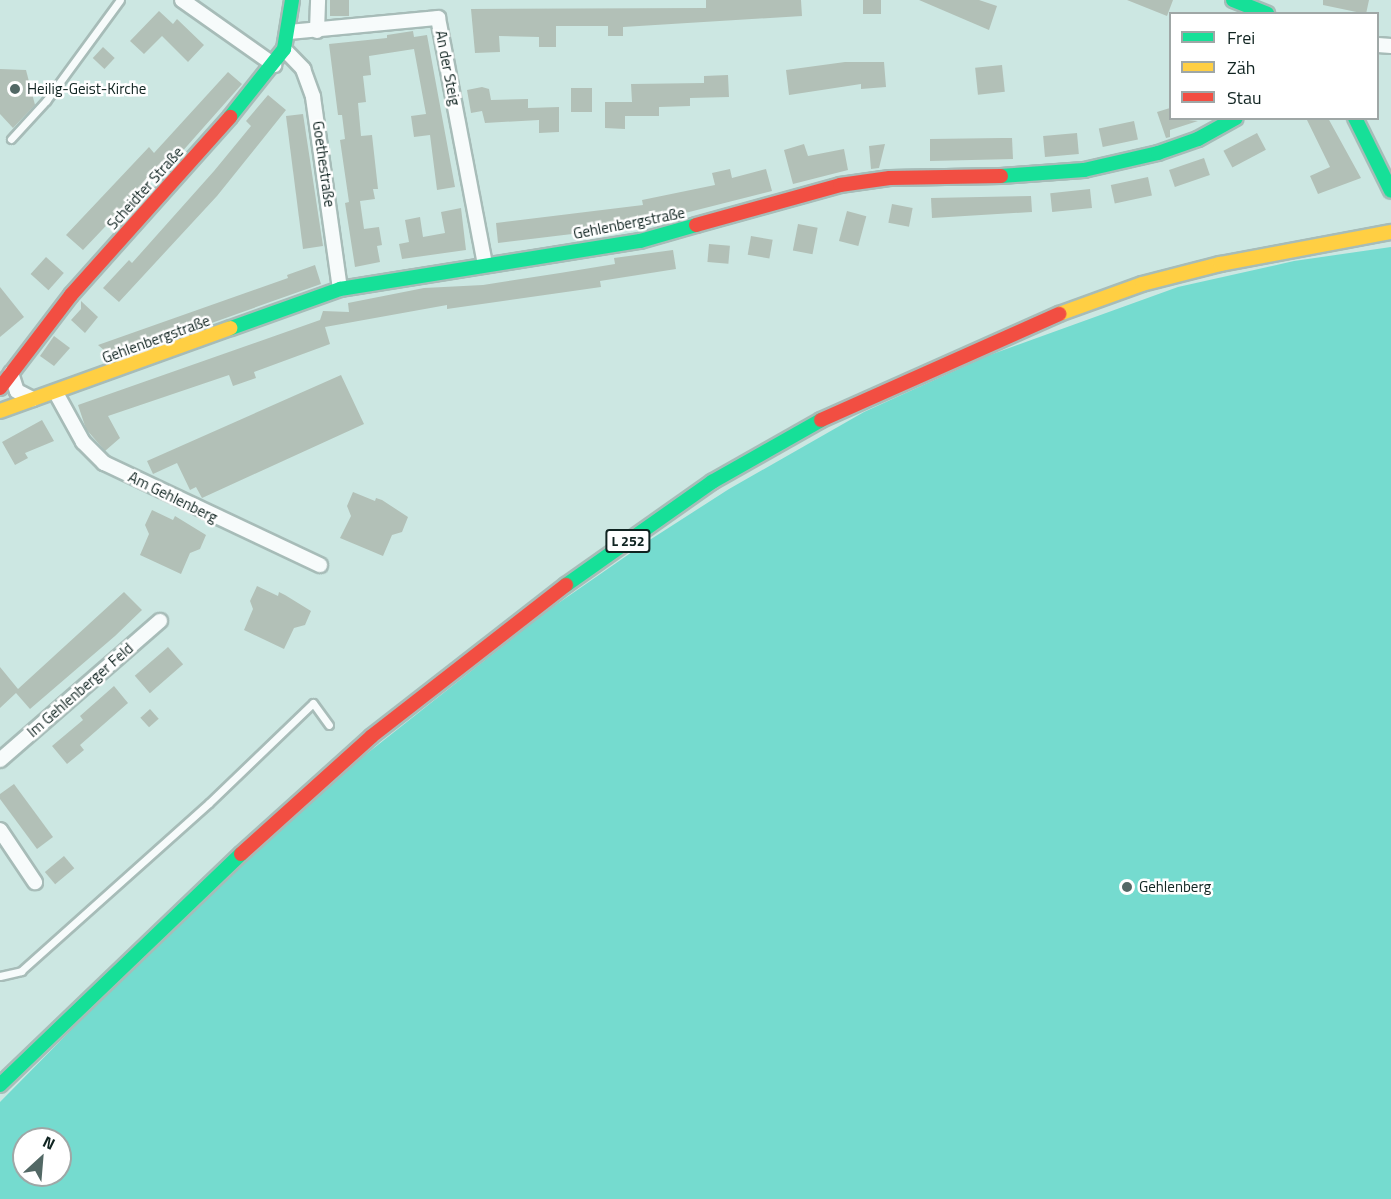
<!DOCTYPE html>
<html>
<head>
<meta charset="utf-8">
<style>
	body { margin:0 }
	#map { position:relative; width:1391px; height:1199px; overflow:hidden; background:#cce7e2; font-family:"Titillium Web",sans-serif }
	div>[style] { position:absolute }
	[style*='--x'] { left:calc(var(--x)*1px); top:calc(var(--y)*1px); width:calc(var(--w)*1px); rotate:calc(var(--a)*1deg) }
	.forest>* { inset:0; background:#75dbcf }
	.building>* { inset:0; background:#b2c0b7; transform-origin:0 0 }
	.roads { filter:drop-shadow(2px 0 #a7bcb8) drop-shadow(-2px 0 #a7bcb8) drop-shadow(0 2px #a7bcb8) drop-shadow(0 -2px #a7bcb8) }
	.lane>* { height:7px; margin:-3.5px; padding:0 3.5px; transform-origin:3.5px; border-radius:3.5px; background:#f7fbfb }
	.street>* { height:14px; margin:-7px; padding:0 7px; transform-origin:7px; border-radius:7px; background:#f7fbfb }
	.fast>* { height:14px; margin:-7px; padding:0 7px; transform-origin:7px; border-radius:7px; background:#16e098 }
	.slow>* { height:14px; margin:-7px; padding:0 7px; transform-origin:7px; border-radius:7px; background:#ffcf43 }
	.jam>* { height:14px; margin:-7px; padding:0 7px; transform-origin:7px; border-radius:7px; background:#f24e42 }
	.dots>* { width:16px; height:16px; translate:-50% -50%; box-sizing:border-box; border:3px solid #fff; border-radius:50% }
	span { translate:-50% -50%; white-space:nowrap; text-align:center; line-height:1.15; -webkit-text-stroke:5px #fff; paint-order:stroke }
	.shield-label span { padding:2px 4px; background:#fff; border:2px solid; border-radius:4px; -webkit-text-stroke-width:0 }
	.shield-label { font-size:14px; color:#102421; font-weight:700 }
	.street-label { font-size:15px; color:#102421 }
	.poi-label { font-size:15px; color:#102421 }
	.left { translate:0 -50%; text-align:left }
	.legend { position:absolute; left:1169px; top:12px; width:210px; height:108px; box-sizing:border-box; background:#fff; border:2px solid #9fa7a6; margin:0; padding:8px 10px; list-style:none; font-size:18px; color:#102421 }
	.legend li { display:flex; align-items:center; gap:12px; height:30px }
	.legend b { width:30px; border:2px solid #9fa7a6 }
	.north { position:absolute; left:12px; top:1127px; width:60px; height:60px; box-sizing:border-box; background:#fff; border:2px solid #9fa7a6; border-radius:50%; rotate:26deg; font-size:16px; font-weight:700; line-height:24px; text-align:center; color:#102421 }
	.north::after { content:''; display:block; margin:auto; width:21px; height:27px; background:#526865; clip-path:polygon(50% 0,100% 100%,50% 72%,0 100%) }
</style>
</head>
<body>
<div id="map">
	<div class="forest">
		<div style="clip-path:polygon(evenodd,1391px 247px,1391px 1199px,0 1199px,0 1102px,160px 940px,350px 767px,547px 611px,645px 543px,729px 489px,864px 412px,987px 356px,1178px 287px,1294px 261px,1391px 247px,24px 1139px,60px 1139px,60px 1175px,24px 1175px,24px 1139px)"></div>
	</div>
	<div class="building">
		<div style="left:330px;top:0;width:19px;height:16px"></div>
		<div style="clip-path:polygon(706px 0,801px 0,802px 16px,623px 27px,623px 36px,608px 36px,608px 26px,556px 26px,556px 47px,539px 47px,539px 37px,499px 36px,500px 52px,475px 53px,471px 9px,706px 8px)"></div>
		<div style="left:863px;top:0;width:18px;height:14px"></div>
		<div style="clip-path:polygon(919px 0,979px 0,997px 6px,989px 30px)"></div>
		<div style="clip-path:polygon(1127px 0,1173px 0,1167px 16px)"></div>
		<div style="clip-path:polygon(1323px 0,1369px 0,1366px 14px,1323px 5px)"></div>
		<div style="clip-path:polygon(159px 11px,173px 24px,177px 19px,204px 45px,188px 62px,162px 36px,144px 54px,130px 41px)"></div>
		<div style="clip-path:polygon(413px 31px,414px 37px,427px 35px,455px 187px,437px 190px,430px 135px,414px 137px,411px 116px,426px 114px,414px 49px,369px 56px,371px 75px,363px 76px,366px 102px,358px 103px,361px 136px,372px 135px,378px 189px,373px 189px,375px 199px,360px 201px,364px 229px,379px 227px,382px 245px,377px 246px,380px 262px,355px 267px,345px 203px,349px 202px,340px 140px,345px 139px,342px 115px,338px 115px,329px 44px,387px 38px,387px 35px)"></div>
		<div style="left:103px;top:47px;width:16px;height:15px;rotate:43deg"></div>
		<div style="clip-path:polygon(845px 62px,884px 62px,886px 87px,861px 89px,861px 84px,789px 95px,786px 70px)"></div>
		<div style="left:1002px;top:65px;width:27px;height:27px;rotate:84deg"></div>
		<div style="clip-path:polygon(0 69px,26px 70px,35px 105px,13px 128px,0 114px)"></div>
		<div style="clip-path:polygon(228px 72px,242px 84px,180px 154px,177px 151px,83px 250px,66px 235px,149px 147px,154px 153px)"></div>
		<div style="clip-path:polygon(728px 75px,729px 97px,690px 98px,690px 106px,659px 107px,659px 116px,625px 116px,625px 129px,605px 128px,605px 102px,632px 102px,631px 84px,704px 83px,704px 76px)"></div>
		<div style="clip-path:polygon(482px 87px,489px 89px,491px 100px,528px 99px,528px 108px,559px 107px,559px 132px,539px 133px,539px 120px,485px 123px,482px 111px,471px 113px,467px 90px)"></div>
		<div style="left:571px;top:88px;width:21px;height:24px"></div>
		<div style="clip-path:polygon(268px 95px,286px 110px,217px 196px,119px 302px,103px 288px,129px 260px,132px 263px,214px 171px,251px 126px,246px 121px)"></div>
		<div style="clip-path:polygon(1170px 108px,1170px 118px,1198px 121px,1170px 130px,1170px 137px,1166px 138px,1157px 112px)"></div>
		<div style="clip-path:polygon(303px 114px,323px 246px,303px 249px,286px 116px)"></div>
		<div style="clip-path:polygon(1306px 118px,1328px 118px,1361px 178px,1318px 194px,1310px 176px,1330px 167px)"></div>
		<div style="left:1134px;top:121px;width:19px;height:36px;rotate:78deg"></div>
		<div style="left:1077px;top:133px;width:21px;height:34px;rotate:85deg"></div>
		<div style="left:1257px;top:133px;width:19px;height:38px;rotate:62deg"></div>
		<div style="clip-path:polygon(1002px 138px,1012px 138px,1013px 159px,930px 161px,930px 139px)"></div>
		<div style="clip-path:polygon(804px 144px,808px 156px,844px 149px,848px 170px,793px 184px,784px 150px)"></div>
		<div style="clip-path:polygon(885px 144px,879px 168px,871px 169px,869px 146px)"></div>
		<div style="left:1204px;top:158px;width:18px;height:37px;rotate:71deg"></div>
		<div style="clip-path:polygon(730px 169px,732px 178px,766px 169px,772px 191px,630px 227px,498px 243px,496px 223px,643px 205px,642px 200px,715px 185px,712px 173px)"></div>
		<div style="left:1148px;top:177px;width:19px;height:38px;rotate:78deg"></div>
		<div style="left:1090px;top:189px;width:19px;height:40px;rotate:84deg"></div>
		<div style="clip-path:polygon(1031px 196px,1032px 212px,932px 218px,931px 198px)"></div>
		<div style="left:892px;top:204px;width:21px;height:19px;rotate:11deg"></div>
		<div style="clip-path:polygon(461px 208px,466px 250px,402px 259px,399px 244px,409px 242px,405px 220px,420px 217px,423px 237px,445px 233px,441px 212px)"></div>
		<div style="left:847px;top:211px;width:20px;height:31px;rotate:15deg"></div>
		<div style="left:798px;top:224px;width:20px;height:27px;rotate:11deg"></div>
		<div style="left:751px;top:236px;width:22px;height:19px;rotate:10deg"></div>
		<div style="left:709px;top:244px;width:21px;height:18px;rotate:5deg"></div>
		<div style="clip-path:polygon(673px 250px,676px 269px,600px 281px,601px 287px,447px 309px,447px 305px,325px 327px,330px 344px,254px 372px,256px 378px,233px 386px,229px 375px,108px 416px,120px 438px,105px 451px,86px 429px,78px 405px,320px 320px,323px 311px,349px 312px,348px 303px,424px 288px,483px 285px,560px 273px,615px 264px,614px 258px)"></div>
		<div style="left:46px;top:257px;width:24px;height:23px;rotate:42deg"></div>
		<div style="clip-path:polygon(315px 265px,321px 284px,113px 358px,98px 345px,288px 278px,287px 275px)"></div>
		<div style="clip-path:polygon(0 287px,24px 317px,0 337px)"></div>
		<div style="clip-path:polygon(81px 301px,98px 317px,85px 333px,71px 320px,81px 309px)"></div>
		<div style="clip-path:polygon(54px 336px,70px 348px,54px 366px,40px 356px)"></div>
		<div style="clip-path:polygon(341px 375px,364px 424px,202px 498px,196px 487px,190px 490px,177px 463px,153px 474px,147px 461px)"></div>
		<div style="clip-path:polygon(42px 420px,54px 441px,25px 453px,28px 458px,15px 465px,2px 442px)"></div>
		<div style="clip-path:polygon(353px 492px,375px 501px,376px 498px,382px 500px,408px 517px,402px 532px,392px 535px,383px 556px,340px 538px,351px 516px,347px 506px)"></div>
		<div style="clip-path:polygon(152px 510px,173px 520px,175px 516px,206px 535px,200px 549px,190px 553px,181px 574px,140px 555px,149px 534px,145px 525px)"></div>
		<div style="clip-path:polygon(257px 586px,278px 596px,279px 592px,285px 595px,311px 611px,305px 625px,294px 628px,284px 649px,244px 630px,253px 609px,250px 601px)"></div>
		<div style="clip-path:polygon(124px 592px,142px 610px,115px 636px,30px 709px,16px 693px,0 708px,0 667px,18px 689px)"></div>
		<div style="left:168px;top:647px;width:23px;height:44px;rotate:49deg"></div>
		<div style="clip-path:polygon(114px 686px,128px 703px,80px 745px,84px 750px,67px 764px,52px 746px,83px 720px,80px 716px)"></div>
		<div style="left:150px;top:709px;width:13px;height:13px;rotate:48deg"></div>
		<div style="clip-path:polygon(14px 784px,53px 837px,37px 849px,0 799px,0 794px)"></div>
		<div style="left:64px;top:856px;width:16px;height:25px;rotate:50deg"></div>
	</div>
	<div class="roads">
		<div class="lane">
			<div style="--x:11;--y:139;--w:52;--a:-47.4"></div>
			<div style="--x:46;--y:101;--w:125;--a:-53.8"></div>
			<div style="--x:0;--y:976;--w:22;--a:-13"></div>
			<div style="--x:21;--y:971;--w:252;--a:-41.8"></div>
			<div style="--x:209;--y:803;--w:144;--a:-43.9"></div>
			<div style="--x:313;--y:703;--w:27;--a:54"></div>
		</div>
		<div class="street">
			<div style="--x:182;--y:0;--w:113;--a:35.2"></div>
			<div style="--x:317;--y:31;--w:31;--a:-88"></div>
			<div style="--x:289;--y:32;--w:150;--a:-5.4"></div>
			<div style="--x:438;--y:18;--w:251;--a:79.2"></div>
			<div style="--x:1378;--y:45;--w:13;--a:4"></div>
			<div style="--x:284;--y:49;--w:28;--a:46"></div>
			<div style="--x:303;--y:69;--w:30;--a:70"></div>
			<div style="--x:313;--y:97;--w:194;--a:82"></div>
			<div style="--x:11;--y:373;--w:19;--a:72"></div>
			<div style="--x:17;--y:391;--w:18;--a:27"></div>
			<div style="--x:56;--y:393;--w:56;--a:61.1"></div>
			<div style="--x:83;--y:442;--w:30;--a:45"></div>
			<div style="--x:104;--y:463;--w:239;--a:25.3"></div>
			<div style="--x:0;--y:760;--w:212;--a:-41"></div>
			<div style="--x:0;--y:830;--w:63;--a:56.1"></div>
		</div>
		<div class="fast">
			<div style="--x:1233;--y:0;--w:37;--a:22"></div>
			<div style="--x:230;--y:117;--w:87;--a:-51.5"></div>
			<div style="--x:284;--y:49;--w:50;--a:-80.7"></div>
			<div style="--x:1355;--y:118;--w:81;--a:63.7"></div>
			<div style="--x:1001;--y:176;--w:83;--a:-4.1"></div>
			<div style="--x:1084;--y:170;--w:76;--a:-12.9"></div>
			<div style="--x:1158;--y:153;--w:42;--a:-19.3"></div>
			<div style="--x:1198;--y:139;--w:43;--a:-28.9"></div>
			<div style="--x:231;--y:328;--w:116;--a:-19.7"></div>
			<div style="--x:340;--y:289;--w:304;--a:-9.1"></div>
			<div style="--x:640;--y:241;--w:58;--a:-15.9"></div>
			<div style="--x:566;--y:585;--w:179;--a:-35.2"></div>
			<div style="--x:712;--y:482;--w:125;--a:-29.6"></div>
			<div style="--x:0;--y:1085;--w:334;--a:-43.8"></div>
		</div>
		<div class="slow">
			<div style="--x:1059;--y:314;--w:88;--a:-19.9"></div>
			<div style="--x:1142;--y:284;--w:81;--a:-14.4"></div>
			<div style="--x:1220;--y:264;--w:174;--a:-10.6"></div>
			<div style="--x:0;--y:411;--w:245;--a:-19.8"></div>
		</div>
		<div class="jam">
			<div style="--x:696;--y:225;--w:149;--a:-15.5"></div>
			<div style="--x:840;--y:185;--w:50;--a:-8"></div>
			<div style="--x:890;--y:178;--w:111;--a:-1"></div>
			<div style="--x:0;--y:388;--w:117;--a:-52.6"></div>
			<div style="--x:71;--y:295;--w:239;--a:-48.2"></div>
			<div style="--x:821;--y:420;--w:261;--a:-24"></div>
			<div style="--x:241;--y:854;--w:176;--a:-42"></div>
			<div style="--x:372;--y:736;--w:246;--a:-37.9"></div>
		</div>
	</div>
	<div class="dots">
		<div style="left:15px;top:89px;background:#526865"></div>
		<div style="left:1127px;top:887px;background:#526865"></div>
	</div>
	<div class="shield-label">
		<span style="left:628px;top:541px">L 252</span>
	</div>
	<div class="street-label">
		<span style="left:448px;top:68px;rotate:79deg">An der Steig</span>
		<span style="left:324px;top:164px;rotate:82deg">Goethestraße</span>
		<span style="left:145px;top:188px;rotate:-48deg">Scheidter Straße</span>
		<span style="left:629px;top:223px;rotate:-11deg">Gehlenbergstraße</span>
		<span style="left:156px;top:339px;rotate:-20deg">Gehlenbergstraße</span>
		<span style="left:173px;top:497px;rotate:26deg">Am Gehlenberg</span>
		<span style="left:80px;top:690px;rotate:-41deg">Im Gehlenberger Feld</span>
	</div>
	<div class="poi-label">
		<span class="left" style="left:27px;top:89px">Heilig-Geist-Kirche</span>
		<span class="left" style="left:1139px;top:887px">Gehlenberg</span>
	</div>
	<ul class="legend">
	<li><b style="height:8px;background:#16e098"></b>Frei</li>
	<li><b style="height:8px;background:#ffcf43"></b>Zäh</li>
	<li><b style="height:8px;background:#f24e42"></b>Stau</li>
	</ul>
	<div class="north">N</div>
</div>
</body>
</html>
